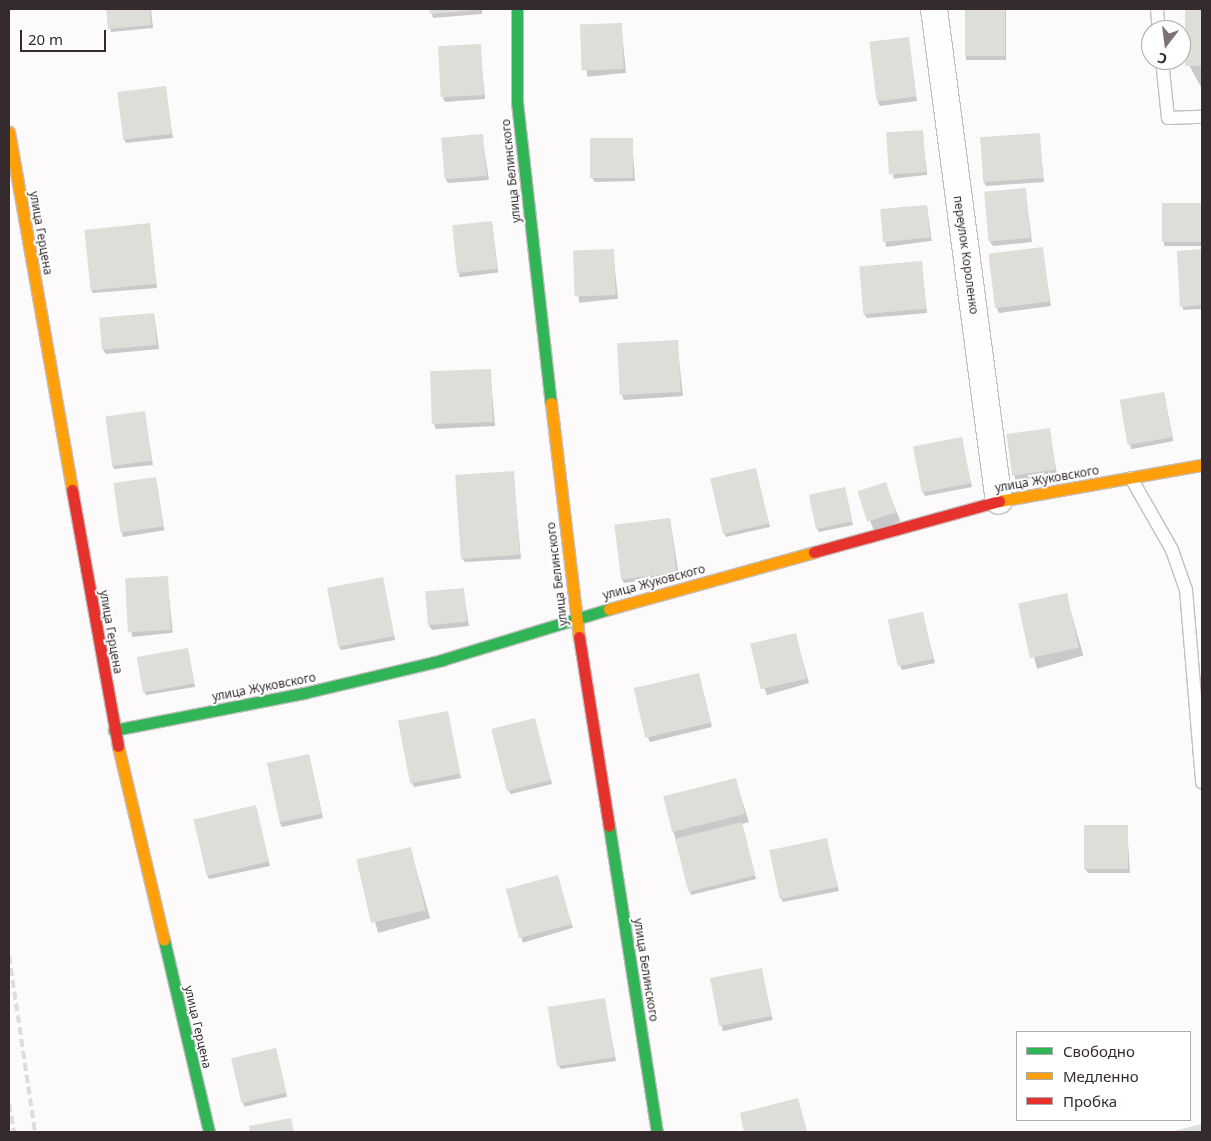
<!DOCTYPE html>
<html>
<head>
<meta charset="utf-8">
<style>
	body { margin:0 }
	#map { position:relative; width:1211px; height:1141px; overflow:hidden; background:#fdfafb; font-family:"Noto Sans",sans-serif }
	div>[style] { position:absolute }
	[style*='--x'] { left:calc(var(--x)*1px); top:calc(var(--y)*1px); width:calc(var(--w)*1px); rotate:calc(var(--a)*1deg) }
	.shadow>* { inset:0; background:#0003; transform-origin:0 0 }
	.building>* { inset:0; background:#dbdfd7; transform-origin:0 0 }
	.roads { filter:drop-shadow(1px 0 #c4bec1) drop-shadow(-1px 0 #c4bec1) drop-shadow(0 1px #c4bec1) drop-shadow(0 -1px #c4bec1) }
	.lane>* { height:12px; margin:-6px; padding:0 6px; transform-origin:6px; border-radius:6px; background:#fffefe }
	.street>* { height:26px; margin:-13px; padding:0 13px; transform-origin:13px; border-radius:13px; background:#fffefe }
	.fast>* { height:11px; margin:-5.5px; padding:0 5.5px; transform-origin:5.5px; border-radius:5.5px; background:#30b455 }
	.slow>* { height:11px; margin:-5.5px; padding:0 5.5px; transform-origin:5.5px; border-radius:5.5px; background:#ff9f0a }
	.jam>* { height:11px; margin:-5.5px; padding:0 5.5px; transform-origin:5.5px; border-radius:5.5px; background:#e5322d }
	.rail>* { height:4px; margin-top:-2px; transform-origin:0; background:repeating-linear-gradient(90deg,#dddbdc 0 8px,transparent 0 12px) }
	span { translate:-50% -50%; white-space:nowrap; text-align:center; line-height:1.15; -webkit-text-stroke:4px #fff; paint-order:stroke }
	.street-label { font-size:12px; color:#352b2f }
	.frame { position:absolute; inset:0; border:10px solid #352b2f; pointer-events:none }
	.legend { position:absolute; left:1016px; top:1031px; width:175px; height:90px; box-sizing:border-box; background:#fff; border:1px solid #aeaaac; margin:0; padding:6px 9px; list-style:none; font-size:15px; color:#352b2f }
	.legend li { display:flex; align-items:center; gap:10px; height:25px }
	.legend b { width:25px; border:1px solid #aeaaac }
	.north { position:absolute; left:1141px; top:20px; width:50px; height:50px; box-sizing:border-box; background:#fff; border:1px solid #aeaaac; border-radius:50%; rotate:195deg; font-size:14px; font-weight:700; line-height:20px; text-align:center; color:#352b2f }
	.north::after { content:''; display:block; margin:auto; width:18px; height:22px; background:#7b7376; clip-path:polygon(50% 0,100% 100%,50% 72%,0 100%) }
	.scale { position:absolute; left:20px; top:30px; width:86px; height:22px; box-sizing:border-box; border:2px solid #352b2f; border-top:0; padding-left:6px; font-size:15px; line-height:18px; white-space:nowrap; color:#352b2f; -webkit-text-stroke:4px #fff; paint-order:stroke }
</style>
</head>
<body>
<div id="map">
	<div class="shadow">
		<div style="clip-path:polygon(107px 9px,151px 9px,153px 28px,111px 32px)"></div>
		<div style="clip-path:polygon(431px 9px,482px 9px,482px 14px,433px 18px)"></div>
		<div style="left:966px;top:9px;width:40px;height:51px"></div>
		<div style="clip-path:polygon(1186px 9px,1202px 9px,1202px 89px,1189px 65px)"></div>
		<div style="left:621px;top:24px;width:49px;height:39px;rotate:84deg"></div>
		<div style="clip-path:polygon(908px 38px,917px 101px,880px 106px,878px 102px)"></div>
		<div style="clip-path:polygon(480px 46px,485px 99px,445px 102px,443px 98px)"></div>
		<div style="clip-path:polygon(165px 87px,173px 138px,126px 143px,124px 139px)"></div>
		<div style="left:922px;top:132px;width:43px;height:34px;rotate:83deg"></div>
		<div style="clip-path:polygon(1039px 134px,1044px 182px,986px 186px,984px 182px)"></div>
		<div style="clip-path:polygon(482px 136px,489px 180px,448px 183px,446px 180px)"></div>
		<div style="clip-path:polygon(632px 139px,635px 181px,595px 182px,592px 178px)"></div>
		<div style="clip-path:polygon(1025px 189px,1032px 242px,993px 246px,990px 242px)"></div>
		<div style="left:1202px;top:205px;width:41px;height:38px;rotate:90deg"></div>
		<div style="left:927px;top:207px;width:34px;height:46px;rotate:82deg"></div>
		<div style="left:492px;top:222px;width:51px;height:39px;rotate:83deg"></div>
		<div style="clip-path:polygon(149px 224px,157px 288px,93px 293px,91px 290px)"></div>
		<div style="clip-path:polygon(1042px 248px,1051px 306px,999px 313px,997px 309px)"></div>
		<div style="left:613px;top:251px;width:48px;height:39px;rotate:84deg"></div>
		<div style="clip-path:polygon(1202px 251px,1202px 309px,1183px 310px,1178px 252px)"></div>
		<div style="clip-path:polygon(921px 262px,927px 313px,867px 318px,864px 314px)"></div>
		<div style="clip-path:polygon(154px 314px,159px 349px,106px 354px,103px 350px)"></div>
		<div style="clip-path:polygon(677px 341px,683px 396px,624px 400px,622px 396px)"></div>
		<div style="clip-path:polygon(490px 370px,495px 426px,436px 429px,434px 425px)"></div>
		<div style="left:1164px;top:393px;width:49px;height:43px;rotate:79deg"></div>
		<div style="clip-path:polygon(144px 412px,153px 465px,114px 469px,112px 465px)"></div>
		<div style="left:1049px;top:429px;width:46px;height:42px;rotate:80deg"></div>
		<div style="clip-path:polygon(961px 439px,972px 487px,925px 496px,923px 492px)"></div>
		<div style="clip-path:polygon(755px 469px,770px 527px,726px 537px,724px 533px)"></div>
		<div style="clip-path:polygon(513px 472px,521px 559px,465px 562px,462px 558px)"></div>
		<div style="left:156px;top:478px;width:53px;height:42px;rotate:81deg"></div>
		<div style="left:885px;top:483px;width:41px;height:28px;rotate:68deg"></div>
		<div style="clip-path:polygon(845px 488px,853px 525px,819px 532px,817px 528px)"></div>
		<div style="clip-path:polygon(670px 519px,679px 576px,624px 583px,622px 579px)"></div>
		<div style="left:167px;top:577px;width:56px;height:41px;rotate:84deg"></div>
		<div style="clip-path:polygon(382px 579px,395px 640px,341px 650px,339px 646px)"></div>
		<div style="clip-path:polygon(463px 589px,469px 626px,432px 630px,429px 626px)"></div>
		<div style="left:1066px;top:595px;width:63px;height:48px;rotate:74deg"></div>
		<div style="clip-path:polygon(922px 613px,935px 663px,902px 670px,900px 666px)"></div>
		<div style="left:795px;top:634px;width:51px;height:44px;rotate:74deg"></div>
		<div style="clip-path:polygon(188px 650px,195px 687px,146px 695px,144px 691px)"></div>
		<div style="clip-path:polygon(700px 679px,712px 727px,650px 742px,648px 738px)"></div>
		<div style="clip-path:polygon(447px 712px,461px 778px,414px 787px,412px 783px)"></div>
		<div style="clip-path:polygon(534px 719px,552px 784px,511px 794px,508px 790px)"></div>
		<div style="clip-path:polygon(309px 755px,323px 818px,282px 827px,280px 823px)"></div>
		<div style="clip-path:polygon(735px 779px,749px 822px,742px 824px,756px 879px,691px 895px,673px 830px)"></div>
		<div style="clip-path:polygon(255px 807px,270px 866px,209px 879px,207px 875px)"></div>
		<div style="clip-path:polygon(1127px 826px,1130px 873px,1088px 873px,1085px 869px)"></div>
		<div style="clip-path:polygon(826px 840px,839px 891px,783px 902px,781px 898px)"></div>
		<div style="left:410px;top:848px;width:73px;height:54px;rotate:74deg"></div>
		<div style="left:557px;top:876px;width:54px;height:52px;rotate:73deg"></div>
		<div style="left:761px;top:969px;width:52px;height:51px;rotate:77deg"></div>
		<div style="clip-path:polygon(604px 999px,616px 1061px,561px 1069px,559px 1066px)"></div>
		<div style="left:276px;top:1049px;width:49px;height:44px;rotate:77deg"></div>
		<div style="clip-path:polygon(798px 1100px,807px 1132px,746px 1132px,741px 1114px)"></div>
		<div style="clip-path:polygon(290px 1119px,294px 1132px,251px 1132px,250px 1127px)"></div>
	</div>
	<div class="building">
		<div style="clip-path:polygon(106px 9px,150px 9px,151px 25px,108px 29px)"></div>
		<div style="clip-path:polygon(429px 9px,478px 9px,478px 10px,430px 14px)"></div>
		<div style="left:965px;top:9px;width:40px;height:47px"></div>
		<div style="left:1185px;top:9px;width:17px;height:57px"></div>
		<div style="left:622px;top:23px;width:46px;height:42px;rotate:88deg"></div>
		<div style="left:909px;top:37px;width:60px;height:40px;rotate:83deg"></div>
		<div style="left:481px;top:44px;width:51px;height:43px;rotate:87deg"></div>
		<div style="left:166px;top:86px;width:48px;height:49px;rotate:83deg"></div>
		<div style="left:923px;top:130px;width:42px;height:37px;rotate:86deg"></div>
		<div style="left:1040px;top:133px;width:45px;height:60px;rotate:86deg"></div>
		<div style="left:483px;top:134px;width:42px;height:42px;rotate:85deg"></div>
		<div style="left:590px;top:138px;width:43px;height:40px"></div>
		<div style="left:1026px;top:188px;width:50px;height:42px;rotate:85deg"></div>
		<div style="left:1202px;top:203px;width:39px;height:40px;rotate:90deg"></div>
		<div style="left:927px;top:205px;width:33px;height:47px;rotate:85deg"></div>
		<div style="left:492px;top:221px;width:48px;height:40px;rotate:84deg"></div>
		<div style="left:150px;top:223px;width:61px;height:66px;rotate:84deg"></div>
		<div style="left:1043px;top:247px;width:55px;height:55px;rotate:83deg"></div>
		<div style="left:614px;top:249px;width:46px;height:41px;rotate:88deg"></div>
		<div style="clip-path:polygon(1202px 249px,1202px 305px,1180px 307px,1177px 251px)"></div>
		<div style="left:922px;top:261px;width:48px;height:63px;rotate:85deg"></div>
		<div style="left:154px;top:313px;width:32px;height:55px;rotate:85deg"></div>
		<div style="left:678px;top:340px;width:52px;height:61px;rotate:87deg"></div>
		<div style="left:491px;top:369px;width:53px;height:61px;rotate:88deg"></div>
		<div style="left:1164px;top:392px;width:46px;height:45px;rotate:80deg"></div>
		<div style="left:145px;top:411px;width:50px;height:40px;rotate:82deg"></div>
		<div style="left:1050px;top:428px;width:42px;height:44px;rotate:82deg"></div>
		<div style="left:962px;top:437px;width:47px;height:50px;rotate:79deg"></div>
		<div style="left:756px;top:468px;width:57px;height:47px;rotate:77deg"></div>
		<div style="left:514px;top:471px;width:84px;height:59px;rotate:86deg"></div>
		<div style="left:156px;top:477px;width:50px;height:43px;rotate:82deg"></div>
		<div style="left:886px;top:482px;width:32px;height:30px;rotate:72deg"></div>
		<div style="left:845px;top:487px;width:35px;height:37px;rotate:78deg"></div>
		<div style="left:670px;top:518px;width:55px;height:56px;rotate:83deg"></div>
		<div style="left:168px;top:576px;width:54px;height:43px;rotate:87deg"></div>
		<div style="left:383px;top:577px;width:60px;height:57px;rotate:79deg"></div>
		<div style="left:464px;top:588px;width:34px;height:39px;rotate:85deg"></div>
		<div style="left:1067px;top:593px;width:56px;height:50px;rotate:78deg"></div>
		<div style="left:923px;top:612px;width:48px;height:36px;rotate:78deg"></div>
		<div style="left:796px;top:633px;width:47px;height:47px;rotate:77deg"></div>
		<div style="left:188px;top:648px;width:36px;height:52px;rotate:80deg"></div>
		<div style="left:699px;top:673px;width:51px;height:67px;rotate:77deg"></div>
		<div style="left:448px;top:711px;width:64px;height:51px;rotate:79deg"></div>
		<div style="left:535px;top:718px;width:64px;height:45px;rotate:76deg"></div>
		<div style="left:309px;top:754px;width:61px;height:43px;rotate:78deg"></div>
		<div style="left:736px;top:778px;width:37px;height:75px;rotate:76deg"></div>
		<div style="left:256px;top:805px;width:58px;height:64px;rotate:77deg"></div>
		<div style="left:742px;top:822px;width:55px;height:69px;rotate:76deg"></div>
		<div style="left:1084px;top:825px;width:44px;height:44px"></div>
		<div style="left:827px;top:838px;width:50px;height:59px;rotate:78deg"></div>
		<div style="left:411px;top:847px;width:65px;height:56px;rotate:77deg"></div>
		<div style="left:558px;top:875px;width:51px;height:54px;rotate:75deg"></div>
		<div style="left:762px;top:968px;width:49px;height:53px;rotate:79deg"></div>
		<div style="left:605px;top:998px;width:60px;height:58px;rotate:81deg"></div>
		<div style="left:276px;top:1048px;width:46px;height:46px;rotate:77deg"></div>
		<div style="clip-path:polygon(798px 1098px,807px 1132px,744px 1132px,740px 1113px)"></div>
		<div style="clip-path:polygon(291px 1118px,294px 1132px,250px 1132px,249px 1126px)"></div>
		<div style="clip-path:polygon(1202px 1124px,1202px 1132px,1170px 1132px)"></div>
	</div>
	<div class="roads">
		<div class="lane">
			<div style="--x:1157;--y:9;--w:21;--a:85"></div>
			<div style="--x:1162;--y:60;--w:58;--a:84.1"></div>
			<div style="--x:1168;--y:118;--w:34;--a:-2"></div>
			<div style="--x:1131;--y:478;--w:83;--a:60.3"></div>
			<div style="--x:1172;--y:550;--w:42;--a:70.7"></div>
			<div style="--x:1186;--y:590;--w:193;--a:85.2"></div>
		</div>
		<div class="street">
			<div style="--x:934;--y:9;--w:496;--a:82.5"></div>
		</div>
		<div class="fast">
			<div style="--x:517;--y:9;--w:93;--a:90"></div>
			<div style="--x:517;--y:102;--w:303;--a:83.6"></div>
			<div style="--x:114;--y:730;--w:194;--a:-11"></div>
			<div style="--x:304;--y:693;--w:142;--a:-13.4"></div>
			<div style="--x:442;--y:660;--w:175;--a:-17"></div>
			<div style="--x:609;--y:826;--w:310;--a:81.1"></div>
			<div style="--x:164;--y:940;--w:197;--a:76.8"></div>
		</div>
		<div class="slow">
			<div style="--x:9;--y:132;--w:364;--a:80"></div>
			<div style="--x:551;--y:403;--w:236;--a:83.2"></div>
			<div style="--x:999;--y:501;--w:206;--a:-10.1"></div>
			<div style="--x:609;--y:609;--w:213;--a:-15.5"></div>
			<div style="--x:118;--y:746;--w:199;--a:76.7"></div>
		</div>
		<div class="jam">
			<div style="--x:72;--y:490;--w:260;--a:79.8"></div>
			<div style="--x:814;--y:552;--w:192;--a:-15.4"></div>
			<div style="--x:579;--y:637;--w:191;--a:81"></div>
		</div>
	</div>
	<div class="rail">
		<div style="--x:9;--y:956;--w:178;--a:81.6"></div>
		<div style="--x:9;--y:1104;--w:28;--a:80"></div>
	</div>
	<div class="street-label">
		<span style="left:511px;top:171px;rotate:-96deg">улица Белинского</span>
		<span style="left:41px;top:233px;rotate:80deg">улица Герцена</span>
		<span style="left:966px;top:255px;rotate:82deg">переулок Короленко</span>
		<span style="left:1047px;top:479px;rotate:-10deg">улица Жуковского</span>
		<span style="left:557px;top:574px;rotate:-97deg">улица Белинского</span>
		<span style="left:654px;top:582px;rotate:-15deg">улица Жуковского</span>
		<span style="left:111px;top:632px;rotate:80deg">улица Герцена</span>
		<span style="left:264px;top:687px;rotate:-11deg">улица Жуковского</span>
		<span style="left:646px;top:970px;rotate:81deg">улица Белинского</span>
		<span style="left:198px;top:1027px;rotate:77deg">улица Герцена</span>
	</div>
	<div class="frame"></div>
	<ul class="legend">
	<li><b style="height:6px;background:#30b455"></b>Свободно</li>
	<li><b style="height:6px;background:#ff9f0a"></b>Медленно</li>
	<li><b style="height:6px;background:#e5322d"></b>Пробка</li>
	</ul>
	<div class="north">С</div>
	<div class="scale">20 m</div>
</div>
</body>
</html>
